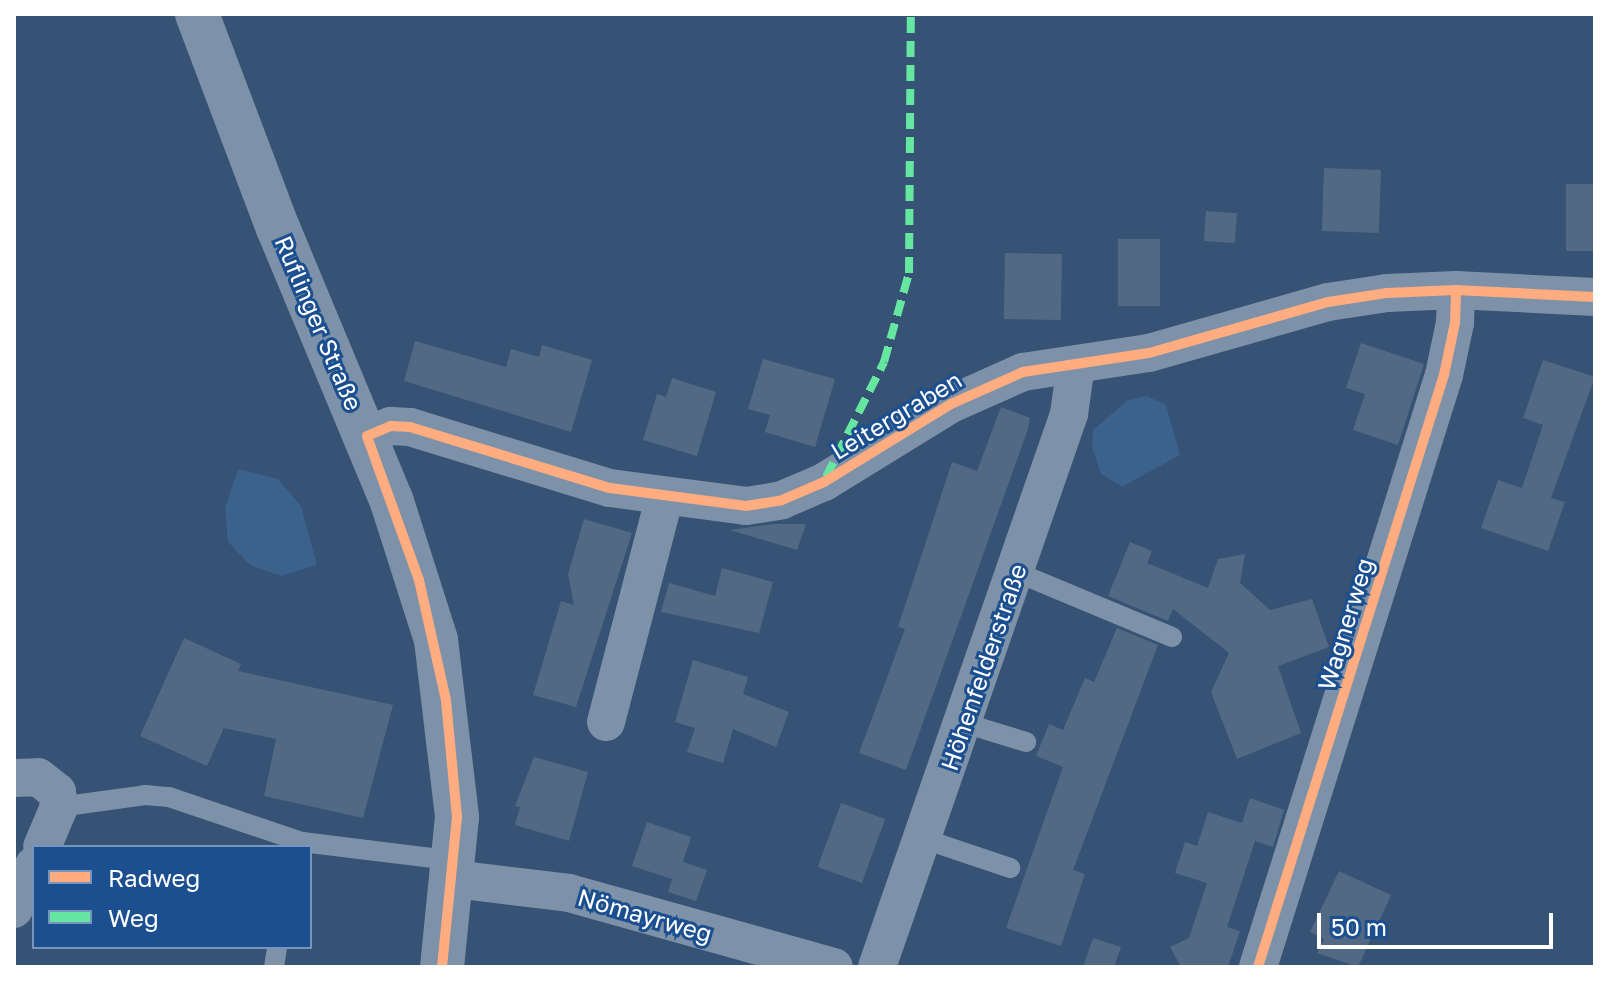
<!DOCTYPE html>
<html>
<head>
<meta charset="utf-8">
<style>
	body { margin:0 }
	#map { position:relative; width:1609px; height:981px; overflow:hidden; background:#365274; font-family:"Golos Text",sans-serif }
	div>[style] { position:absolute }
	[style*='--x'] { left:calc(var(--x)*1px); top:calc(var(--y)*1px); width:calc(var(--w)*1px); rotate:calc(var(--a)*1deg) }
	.water>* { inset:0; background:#3b618d }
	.building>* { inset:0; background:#526984; transform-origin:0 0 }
	.service>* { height:20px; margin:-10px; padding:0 10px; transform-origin:10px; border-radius:10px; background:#7d92a8 }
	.minor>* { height:38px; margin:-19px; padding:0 19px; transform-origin:19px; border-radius:19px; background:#7d92a8 }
	.tertiary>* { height:44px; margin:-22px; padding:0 22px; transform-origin:22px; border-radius:22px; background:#7d92a8 }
	.quiet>* { height:8px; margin-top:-4px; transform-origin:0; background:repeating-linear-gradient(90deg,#66e7a1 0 16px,transparent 0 24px) }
	.cycleway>* { height:10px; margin:-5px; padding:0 5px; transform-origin:5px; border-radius:5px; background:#ffac80 }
	span { translate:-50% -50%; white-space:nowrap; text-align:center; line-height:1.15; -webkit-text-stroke:6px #1b4f8f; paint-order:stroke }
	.street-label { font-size:24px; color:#fff }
	.frame { position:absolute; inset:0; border:16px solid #fff; pointer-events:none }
	.legend { position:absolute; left:32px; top:845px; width:280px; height:104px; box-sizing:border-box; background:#1b4f8f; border:2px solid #7695bc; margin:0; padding:10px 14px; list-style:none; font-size:24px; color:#fff }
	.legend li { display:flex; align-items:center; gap:16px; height:40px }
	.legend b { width:40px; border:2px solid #7695bc }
	.scale { position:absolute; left:1317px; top:913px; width:236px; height:36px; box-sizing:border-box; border:4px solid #fff; border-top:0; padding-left:10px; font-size:24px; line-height:28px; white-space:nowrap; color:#fff; -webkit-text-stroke:6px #1b4f8f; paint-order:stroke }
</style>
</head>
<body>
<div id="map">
	<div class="water">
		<div style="clip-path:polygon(1147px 396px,1166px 405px,1180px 455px,1122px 487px,1101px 474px,1092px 447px,1093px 430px,1128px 400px)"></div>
		<div style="clip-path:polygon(238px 469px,278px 479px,301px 506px,317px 565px,281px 576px,250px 565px,228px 542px,225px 508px)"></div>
	</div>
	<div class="building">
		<div style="left:1324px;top:168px;width:57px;height:63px;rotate:2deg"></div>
		<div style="left:1566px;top:184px;width:29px;height:67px"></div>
		<div style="left:1206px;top:211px;width:31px;height:30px;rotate:4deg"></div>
		<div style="left:1118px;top:239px;width:42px;height:67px"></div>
		<div style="left:1005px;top:253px;width:57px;height:66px;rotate:1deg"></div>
		<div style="clip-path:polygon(415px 341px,506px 367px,511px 349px,539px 357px,542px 345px,592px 360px,571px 432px,404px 381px)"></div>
		<div style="clip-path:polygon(1361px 343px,1424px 364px,1398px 445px,1353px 430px,1365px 394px,1346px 388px)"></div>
		<div style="clip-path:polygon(763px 359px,835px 379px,815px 447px,765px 432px,770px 415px,748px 409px)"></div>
		<div style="clip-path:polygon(1543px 360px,1595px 377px,1551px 498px,1565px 502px,1548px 551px,1481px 528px,1498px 480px,1522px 488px,1543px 425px,1523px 418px)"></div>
		<div style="clip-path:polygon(672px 378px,716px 392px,697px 456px,643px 440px,657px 394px,666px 397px)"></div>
		<div style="clip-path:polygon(1001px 407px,1030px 418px,1028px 429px,906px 770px,859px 753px,905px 629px,898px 627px,952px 462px,977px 471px)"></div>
		<div style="clip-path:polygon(584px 519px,632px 533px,576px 707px,533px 695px,561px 601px,574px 605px,568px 574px)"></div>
		<div style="clip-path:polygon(774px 524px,806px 524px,797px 550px,730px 530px)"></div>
		<div style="clip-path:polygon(1130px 542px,1152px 551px,1147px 563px,1208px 588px,1218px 559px,1245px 554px,1240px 583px,1270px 610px,1312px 599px,1329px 647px,1278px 666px,1301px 733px,1237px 759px,1211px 692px,1229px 653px,1173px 609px,1168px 621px,1108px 596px)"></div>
		<div style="clip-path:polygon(722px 568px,773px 582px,759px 633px,661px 612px,669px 583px,715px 596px)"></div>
		<div style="clip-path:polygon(1117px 628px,1158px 645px,1073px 870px,1085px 874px,1061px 946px,1006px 928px,1063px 767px,1036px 756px,1049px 724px,1063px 730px,1085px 678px,1094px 682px)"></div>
		<div style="clip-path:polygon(184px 638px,241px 664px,238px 671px,393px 705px,363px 818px,264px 796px,276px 739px,224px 728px,207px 766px,140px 736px)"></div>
		<div style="clip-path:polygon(693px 660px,748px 677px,743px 694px,789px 712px,776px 747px,733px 729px,723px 763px,687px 752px,695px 728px,675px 722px)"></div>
		<div style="clip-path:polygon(534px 757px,588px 772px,569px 841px,515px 825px,520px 807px,515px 806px)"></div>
		<div style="clip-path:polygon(1250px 798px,1284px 810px,1273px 847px,1255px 841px,1227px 927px,1240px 931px,1228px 967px,1181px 967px,1170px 947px,1189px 938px,1207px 883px,1175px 873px,1185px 842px,1197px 846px,1208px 812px,1242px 823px)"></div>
		<div style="left:841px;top:803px;width:47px;height:68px;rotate:20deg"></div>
		<div style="clip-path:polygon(647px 822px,691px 837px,683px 862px,707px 870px,696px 901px,668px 892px,672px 879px,632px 866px)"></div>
		<div style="clip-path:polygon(1339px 871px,1391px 895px,1358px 967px,1317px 953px,1324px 939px,1310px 932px)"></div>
		<div style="clip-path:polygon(1093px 938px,1121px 947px,1114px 967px,1083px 967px)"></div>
	</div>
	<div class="service">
		<div style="--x:1016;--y:572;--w:169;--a:22.6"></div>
		<div style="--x:964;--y:723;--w:65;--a:17"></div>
		<div style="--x:59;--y:807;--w:87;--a:-7.9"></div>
		<div style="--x:145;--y:795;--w:24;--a:5"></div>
		<div style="--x:169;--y:797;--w:140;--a:18.7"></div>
		<div style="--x:302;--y:842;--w:5;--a:101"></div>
		<div style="--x:924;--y:839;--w:91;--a:18.6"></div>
		<div style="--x:302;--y:842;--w:155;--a:7"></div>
		<div style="--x:274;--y:967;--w:20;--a:-81"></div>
	</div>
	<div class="minor">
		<div style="--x:367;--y:436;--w:26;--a:-23"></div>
		<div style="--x:391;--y:426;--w:19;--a:3"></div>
		<div style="--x:410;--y:427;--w:209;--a:17"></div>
		<div style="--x:610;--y:488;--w:137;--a:7.5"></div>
		<div style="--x:746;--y:506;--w:36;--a:-9"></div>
		<div style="--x:782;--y:500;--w:46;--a:-23.2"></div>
		<div style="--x:824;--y:482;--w:149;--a:-31.6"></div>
		<div style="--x:951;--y:404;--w:79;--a:-24"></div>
		<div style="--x:1023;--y:372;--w:127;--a:-8.6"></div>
		<div style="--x:1149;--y:353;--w:186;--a:-15.9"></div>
		<div style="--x:1328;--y:302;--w:60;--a:-8.7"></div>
		<div style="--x:1387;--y:293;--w:69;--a:-2.5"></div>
		<div style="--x:1456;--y:290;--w:139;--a:2.9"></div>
		<div style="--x:606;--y:722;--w:230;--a:-75.4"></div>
		<div style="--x:14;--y:778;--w:24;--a:-2"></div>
		<div style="--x:38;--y:777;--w:24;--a:38"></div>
		<div style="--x:57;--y:792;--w:15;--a:82"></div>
		<div style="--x:59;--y:807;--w:43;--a:113"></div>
		<div style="--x:454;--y:879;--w:116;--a:6.9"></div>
		<div style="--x:569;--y:893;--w:275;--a:15.6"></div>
		<div style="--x:14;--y:909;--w:48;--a:-65.6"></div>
		<div style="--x:877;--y:967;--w:585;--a:-70.85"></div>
		<div style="--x:1069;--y:414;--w:50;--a:-82"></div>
		<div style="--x:1258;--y:967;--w:621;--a:-72.56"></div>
		<div style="--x:1444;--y:375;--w:53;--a:-78.1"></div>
		<div style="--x:1455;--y:323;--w:33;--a:-88"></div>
	</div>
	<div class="tertiary">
		<div style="--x:197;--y:14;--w:229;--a:69.3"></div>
		<div style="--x:278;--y:228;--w:297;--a:67.4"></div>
		<div style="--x:392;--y:502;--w:145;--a:72.3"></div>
		<div style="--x:436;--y:640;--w:178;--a:83.2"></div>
		<div style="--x:457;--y:817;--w:151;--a:95.7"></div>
	</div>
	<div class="quiet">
		<div style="--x:826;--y:477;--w:129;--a:-63.2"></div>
		<div style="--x:884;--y:362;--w:92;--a:-74.3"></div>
		<div style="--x:909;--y:273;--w:259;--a:-89.6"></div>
	</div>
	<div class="cycleway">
		<div style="--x:442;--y:967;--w:151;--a:-84.3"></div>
		<div style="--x:457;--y:817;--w:118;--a:-95.4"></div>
		<div style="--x:446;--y:700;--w:123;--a:-102.7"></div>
		<div style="--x:419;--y:580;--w:153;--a:-109.9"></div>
		<div style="--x:367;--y:436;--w:26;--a:-23"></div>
		<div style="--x:391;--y:426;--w:19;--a:3"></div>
		<div style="--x:410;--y:427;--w:209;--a:17"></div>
		<div style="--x:610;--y:488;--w:137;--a:7.5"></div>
		<div style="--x:746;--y:506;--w:36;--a:-9"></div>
		<div style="--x:782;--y:500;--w:46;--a:-23.2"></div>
		<div style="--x:824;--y:482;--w:149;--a:-31.6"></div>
		<div style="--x:951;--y:404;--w:79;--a:-24"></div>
		<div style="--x:1023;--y:372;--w:127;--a:-8.6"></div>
		<div style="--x:1149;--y:353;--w:186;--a:-15.9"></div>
		<div style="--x:1328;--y:302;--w:60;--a:-8.7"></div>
		<div style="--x:1387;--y:293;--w:69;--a:-2.5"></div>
		<div style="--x:1456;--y:290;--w:139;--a:2.9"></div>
		<div style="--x:1258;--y:967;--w:621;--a:-72.56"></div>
		<div style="--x:1444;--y:375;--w:53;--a:-78.1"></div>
		<div style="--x:1455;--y:323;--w:33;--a:-88"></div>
	</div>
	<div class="street-label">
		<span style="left:319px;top:323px;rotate:67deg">Ruflinger Straße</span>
		<span style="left:896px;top:415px;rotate:-31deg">Leitergraben</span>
		<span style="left:1345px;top:624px;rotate:-73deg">Wagnerweg</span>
		<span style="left:983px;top:667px;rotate:-71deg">Höhenfelderstraße</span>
		<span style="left:645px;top:915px;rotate:16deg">Nömayrweg</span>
	</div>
	<div class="frame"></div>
	<ul class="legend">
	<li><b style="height:10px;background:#ffac80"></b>Radweg</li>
	<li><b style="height:10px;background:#66e7a1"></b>Weg</li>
	</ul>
	<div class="scale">50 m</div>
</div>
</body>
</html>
